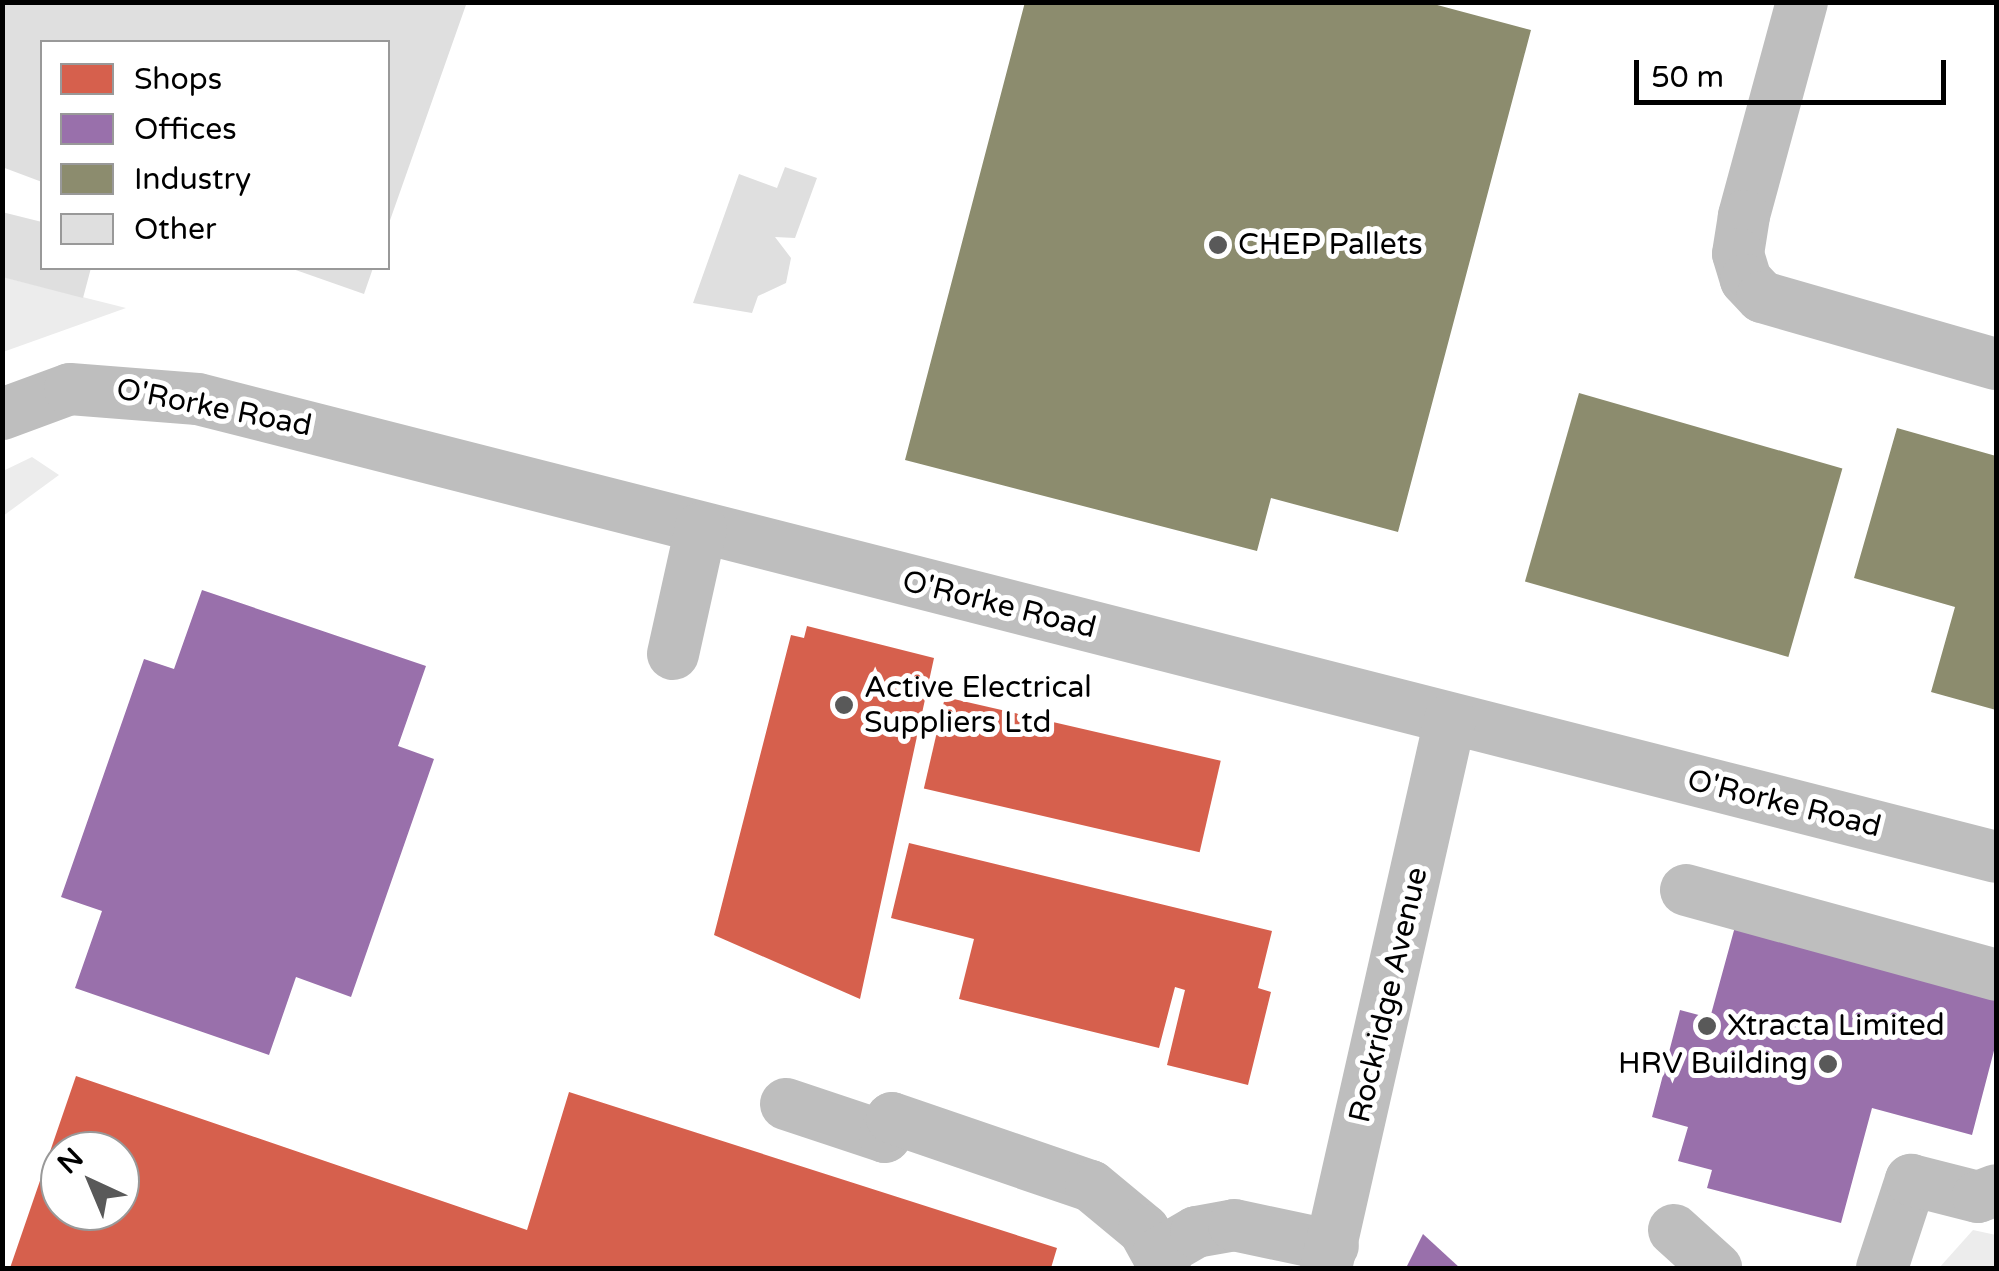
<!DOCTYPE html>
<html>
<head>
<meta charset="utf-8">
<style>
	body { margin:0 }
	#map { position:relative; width:1999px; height:1271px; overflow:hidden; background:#fff; font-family:"Varela Round",sans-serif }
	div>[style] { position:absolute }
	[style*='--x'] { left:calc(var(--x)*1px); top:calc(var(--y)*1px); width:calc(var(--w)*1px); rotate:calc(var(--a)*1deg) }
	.green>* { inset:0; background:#ececec }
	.shops>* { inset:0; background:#d6604d; transform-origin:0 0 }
	.offices>* { inset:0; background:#9970ab }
	.industry>* { inset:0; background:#8c8c6e; transform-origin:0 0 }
	.building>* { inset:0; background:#dfdfdf }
	.minor>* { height:52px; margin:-26px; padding:0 26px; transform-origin:26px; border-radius:26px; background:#bebebe }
	.dots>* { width:28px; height:28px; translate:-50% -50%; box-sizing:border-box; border:5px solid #fff; border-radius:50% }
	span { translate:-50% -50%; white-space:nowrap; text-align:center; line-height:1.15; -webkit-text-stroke:10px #fff; paint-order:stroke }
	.poi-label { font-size:30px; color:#000 }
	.left { translate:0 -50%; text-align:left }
	.right { translate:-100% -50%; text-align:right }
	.street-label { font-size:30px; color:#000 }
	.frame { position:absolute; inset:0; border:5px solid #000; pointer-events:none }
	.legend { position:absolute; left:40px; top:40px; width:350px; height:230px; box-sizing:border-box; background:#fff; border:2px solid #999; margin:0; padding:12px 18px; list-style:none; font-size:30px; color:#000 }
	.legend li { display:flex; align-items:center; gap:20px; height:50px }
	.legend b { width:50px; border:2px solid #999 }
	.north { position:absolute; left:40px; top:1131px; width:100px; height:100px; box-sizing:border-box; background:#fff; border:2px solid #999; border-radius:50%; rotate:316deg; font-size:28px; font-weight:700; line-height:40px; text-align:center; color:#000 }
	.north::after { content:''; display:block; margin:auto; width:35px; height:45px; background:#595959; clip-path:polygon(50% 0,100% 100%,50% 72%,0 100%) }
	.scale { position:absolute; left:1634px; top:60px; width:312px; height:45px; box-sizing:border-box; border:5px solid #000; border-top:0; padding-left:12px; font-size:30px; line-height:35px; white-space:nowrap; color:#000; -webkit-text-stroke:8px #fff; paint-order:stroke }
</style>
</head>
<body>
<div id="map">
	<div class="green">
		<div style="clip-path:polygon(3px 277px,126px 308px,3px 352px)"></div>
		<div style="clip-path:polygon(32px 457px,59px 475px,3px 516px,3px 471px)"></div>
		<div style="clip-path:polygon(1973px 1230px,1996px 1235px,1996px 1268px,1939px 1268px)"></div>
	</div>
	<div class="shops">
		<div style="clip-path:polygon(807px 626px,934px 658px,860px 999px,714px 935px,791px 635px,804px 638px)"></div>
		<div style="left:945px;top:697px;width:283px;height:94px;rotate:13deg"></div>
		<div style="clip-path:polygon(909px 843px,1272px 931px,1258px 988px,1271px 992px,1248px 1085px,1167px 1065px,1185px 990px,1175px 987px,1159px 1048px,959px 999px,974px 939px,891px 918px)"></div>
		<div style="clip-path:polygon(evenodd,76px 1076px,527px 1230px,569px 1092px,1057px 1248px,1051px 1268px,10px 1268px,76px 1076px,60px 1151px,120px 1151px,120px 1211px,60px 1211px,60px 1151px)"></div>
	</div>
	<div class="offices">
		<div style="clip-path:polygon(202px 590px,426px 666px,398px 746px,434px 759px,351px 997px,296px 977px,269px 1055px,75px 988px,102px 911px,61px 897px,144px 659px,174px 669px)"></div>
		<div style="clip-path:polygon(1736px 923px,1996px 992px,1996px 1043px,1972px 1135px,1872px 1108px,1841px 1223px,1707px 1188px,1712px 1170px,1678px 1161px,1688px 1127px,1652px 1117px,1680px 1010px,1710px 1018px)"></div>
		<div style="clip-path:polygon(1423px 1234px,1460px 1268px,1406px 1268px)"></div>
	</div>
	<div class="industry">
		<div style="clip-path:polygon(1025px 2px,1426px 2px,1531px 30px,1398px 532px,1271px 498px,1257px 551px,905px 460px)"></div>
		<div style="left:1579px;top:393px;width:274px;height:196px;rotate:16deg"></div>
		<div style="clip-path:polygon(1897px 428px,1996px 456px,1996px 710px,1931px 692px,1955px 607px,1854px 578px)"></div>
	</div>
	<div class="building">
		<div style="clip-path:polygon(2px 2px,467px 2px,388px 226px,388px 42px,42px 42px,42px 182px,2px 167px)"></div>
		<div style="clip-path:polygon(785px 167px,817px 178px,795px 238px,775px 237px,791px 258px,786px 283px,758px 296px,752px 313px,693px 303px,739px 174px,777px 188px)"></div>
		<div style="clip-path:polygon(2px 212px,42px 222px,42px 268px,91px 268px,83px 298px,2px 277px)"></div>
		<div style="clip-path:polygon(290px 268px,373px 268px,364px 294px)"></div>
	</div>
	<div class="minor">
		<div style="--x:1802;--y:2;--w:222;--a:105.2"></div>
		<div style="--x:1744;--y:216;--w:38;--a:99"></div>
		<div style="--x:1738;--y:254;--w:27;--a:73"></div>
		<div style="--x:1746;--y:280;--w:23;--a:47"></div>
		<div style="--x:1762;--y:297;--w:243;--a:16"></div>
		<div style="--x:2;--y:414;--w:72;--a:-20.2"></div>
		<div style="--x:70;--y:389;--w:128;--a:4.5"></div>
		<div style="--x:198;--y:399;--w:1855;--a:14.29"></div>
		<div style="--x:673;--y:654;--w:129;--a:-77.5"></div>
		<div style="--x:1686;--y:890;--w:321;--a:15.3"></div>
		<div style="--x:786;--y:1104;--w:104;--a:18.4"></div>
		<div style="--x:885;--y:1137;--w:20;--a:-70"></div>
		<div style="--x:892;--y:1118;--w:210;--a:18.9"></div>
		<div style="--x:1091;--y:1186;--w:69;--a:39.7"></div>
		<div style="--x:1144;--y:1230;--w:43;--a:61.1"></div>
		<div style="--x:1674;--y:1230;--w:57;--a:42.1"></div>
		<div style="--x:1158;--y:1254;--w:44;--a:-30.1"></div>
		<div style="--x:1196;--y:1232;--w:39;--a:-10"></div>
		<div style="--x:1234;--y:1225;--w:101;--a:12"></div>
		<div style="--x:1326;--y:1268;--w:562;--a:-77.25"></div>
		<div style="--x:1882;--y:1268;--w:93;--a:-71.8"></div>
		<div style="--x:1911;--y:1180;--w:69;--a:14.2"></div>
		<div style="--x:1978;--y:1197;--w:19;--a:-21"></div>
	</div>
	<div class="dots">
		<div style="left:1218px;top:245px;background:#595959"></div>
		<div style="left:844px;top:705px;background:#595959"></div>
		<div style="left:1707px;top:1026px;background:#595959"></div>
		<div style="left:1828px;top:1064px;background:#595959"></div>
	</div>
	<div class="poi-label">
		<span class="left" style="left:1238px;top:245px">CHEP Pallets</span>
		<span class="left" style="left:864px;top:705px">Active Electrical<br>Suppliers Ltd</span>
		<span class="left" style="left:1727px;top:1026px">Xtracta Limited</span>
		<span class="right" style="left:1808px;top:1064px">HRV Building</span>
	</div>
	<div class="street-label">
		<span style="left:214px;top:408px;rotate:11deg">O'Rorke Road</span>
		<span style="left:999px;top:605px;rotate:14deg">O'Rorke Road</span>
		<span style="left:1784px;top:804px;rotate:14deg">O'Rorke Road</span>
		<span style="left:1389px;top:995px;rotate:-77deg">Rockridge Avenue</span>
	</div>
	<div class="frame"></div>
	<ul class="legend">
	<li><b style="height:28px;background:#d6604d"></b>Shops</li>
	<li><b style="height:28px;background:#9970ab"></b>Offices</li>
	<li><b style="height:28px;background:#8c8c6e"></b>Industry</li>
	<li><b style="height:28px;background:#dfdfdf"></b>Other</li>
	</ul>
	<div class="north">N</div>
	<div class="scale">50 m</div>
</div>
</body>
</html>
